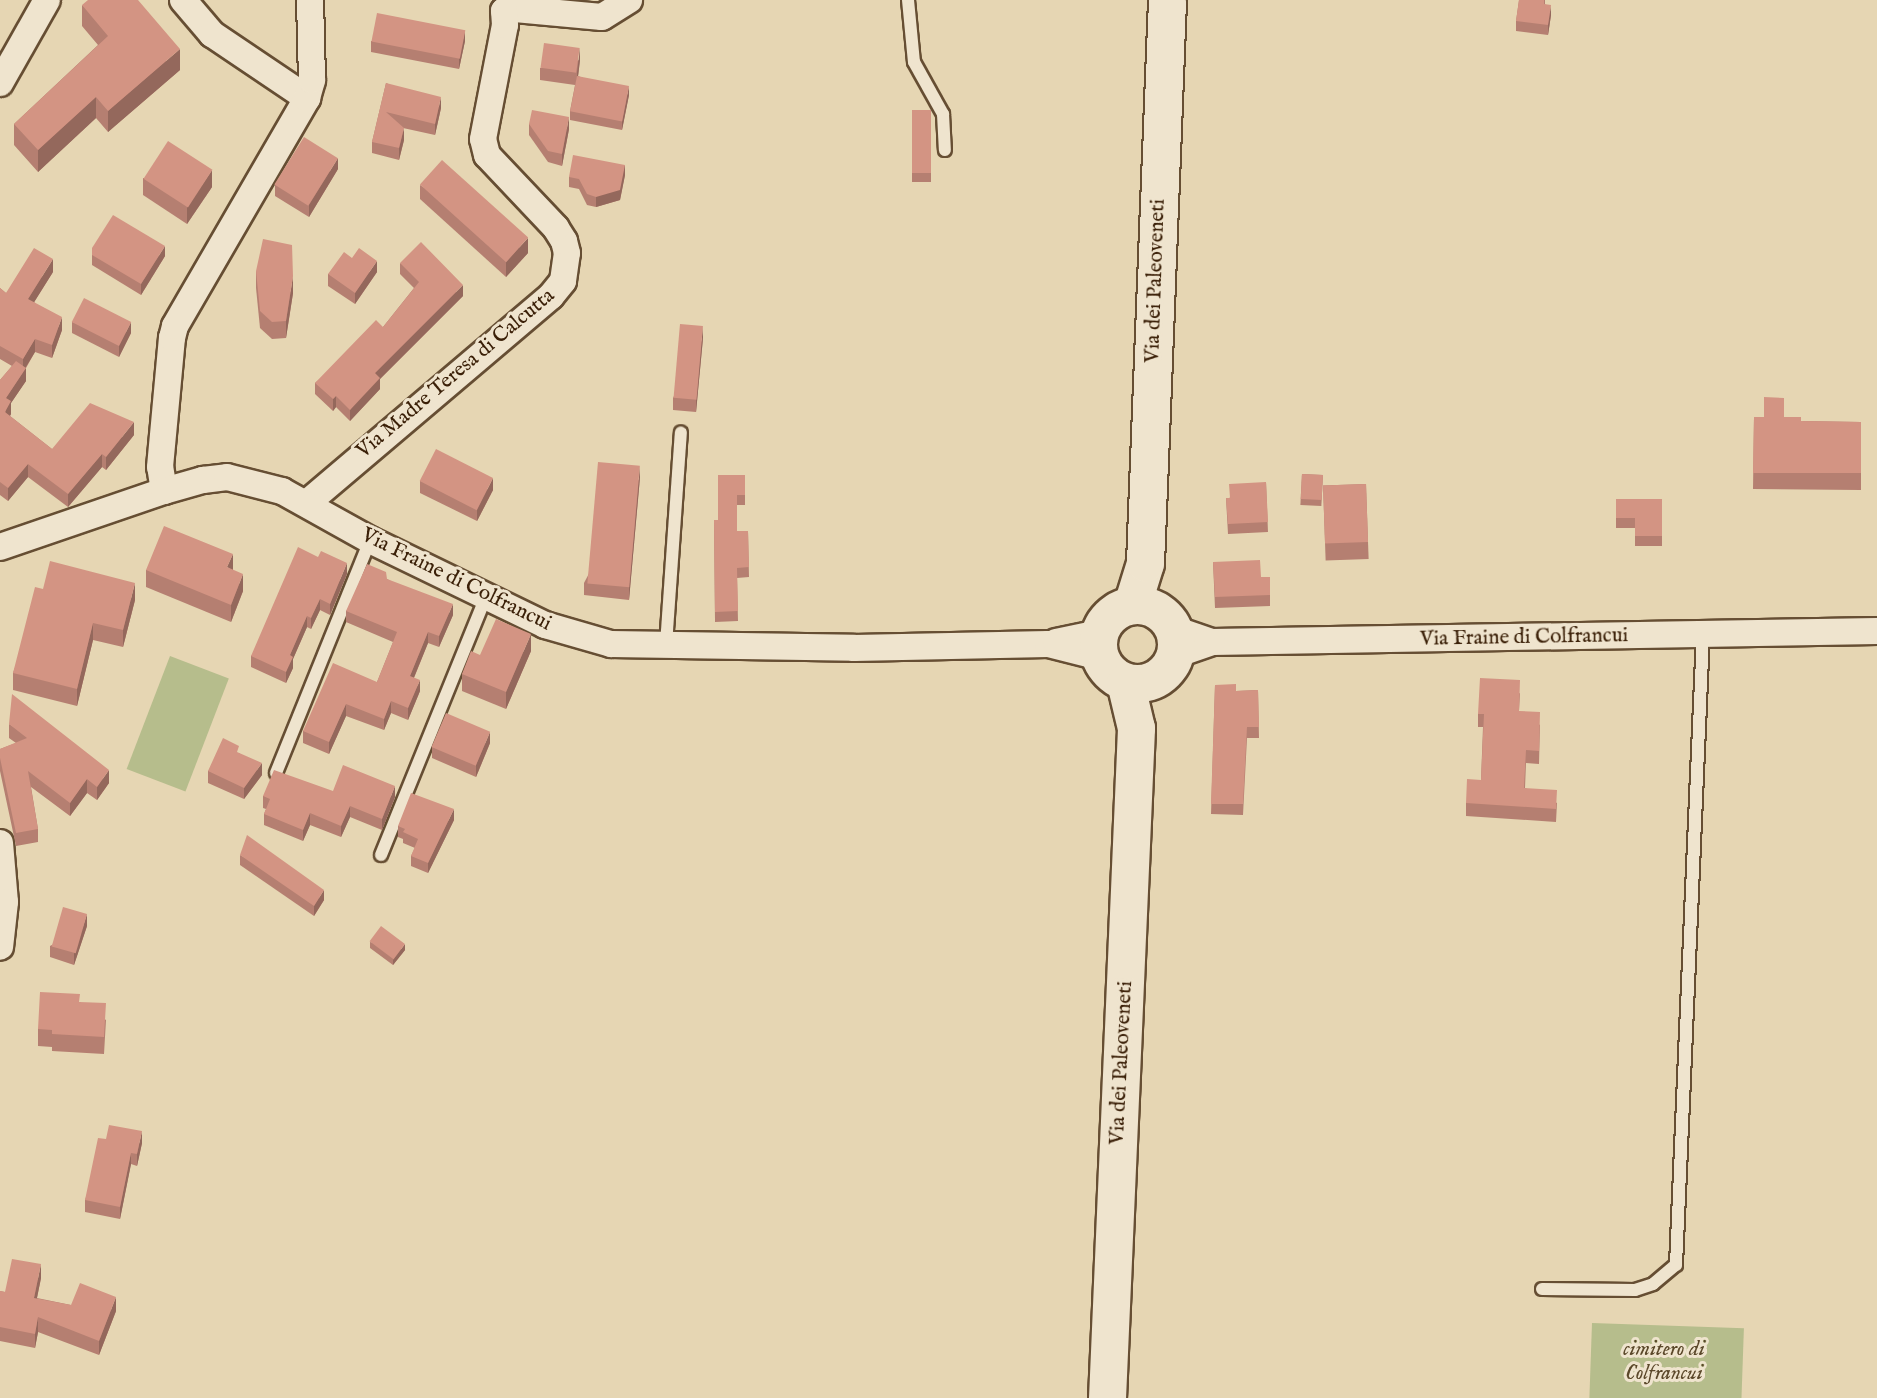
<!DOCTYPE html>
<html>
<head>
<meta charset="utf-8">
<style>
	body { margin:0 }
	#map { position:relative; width:1877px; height:1398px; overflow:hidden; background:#e6d6b3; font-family:"IM FELL English",serif }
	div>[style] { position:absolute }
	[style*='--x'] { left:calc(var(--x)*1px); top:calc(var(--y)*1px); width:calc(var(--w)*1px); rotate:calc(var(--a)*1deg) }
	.green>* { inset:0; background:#b6bd8c; transform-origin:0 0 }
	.roads { filter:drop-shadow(2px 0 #664e33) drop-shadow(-2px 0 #664e33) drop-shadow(0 2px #664e33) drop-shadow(0 -2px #664e33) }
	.service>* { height:12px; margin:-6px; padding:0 6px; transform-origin:6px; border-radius:6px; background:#efe4ce }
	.minor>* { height:26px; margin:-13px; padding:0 13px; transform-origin:13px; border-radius:13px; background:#efe4ce }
	.secondary>* { height:37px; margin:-18.5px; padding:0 18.5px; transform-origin:18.5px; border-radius:18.5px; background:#efe4ce }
	.secondary>.ring { margin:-18.5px; padding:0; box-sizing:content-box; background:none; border:37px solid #efe4ce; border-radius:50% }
	.wall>* { inset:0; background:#b57f71; transform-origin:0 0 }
	.shaded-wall>* { inset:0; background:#94685c }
	.building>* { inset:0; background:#d39483; transform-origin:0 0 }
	span { translate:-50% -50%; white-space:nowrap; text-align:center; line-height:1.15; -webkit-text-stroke:6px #efe4ce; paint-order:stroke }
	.street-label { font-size:21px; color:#3b2008 }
	.park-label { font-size:21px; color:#5a4729; font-style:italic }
</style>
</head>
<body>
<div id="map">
	<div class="green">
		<div style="left:170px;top:656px;width:63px;height:121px;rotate:21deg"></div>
		<div style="left:1592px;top:1323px;width:152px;height:75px;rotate:2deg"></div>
	</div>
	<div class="roads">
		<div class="service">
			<div style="--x:908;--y:0;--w:62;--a:84.5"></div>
			<div style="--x:914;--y:62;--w:60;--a:60.9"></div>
			<div style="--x:943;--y:114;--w:36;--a:87"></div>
			<div style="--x:666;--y:645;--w:213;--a:-86"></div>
			<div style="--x:276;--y:773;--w:251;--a:-68"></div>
			<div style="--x:381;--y:855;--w:279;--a:-67.9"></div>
			<div style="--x:1542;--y:1289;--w:93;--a:0.6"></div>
			<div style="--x:1635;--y:1290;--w:19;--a:-18"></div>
			<div style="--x:1653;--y:1284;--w:30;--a:-40"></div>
			<div style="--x:1676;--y:1265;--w:631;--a:-87.55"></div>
		</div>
		<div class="minor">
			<div style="--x:183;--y:0;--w:45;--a:49.5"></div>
			<div style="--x:212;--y:34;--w:115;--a:34"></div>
			<div style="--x:504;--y:11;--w:11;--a:-10"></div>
			<div style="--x:515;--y:9;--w:87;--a:5.3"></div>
			<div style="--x:602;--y:17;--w:32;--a:-32"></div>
			<div style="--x:0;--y:83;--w:95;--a:-60.5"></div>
			<div style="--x:164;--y:491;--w:24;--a:-99"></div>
			<div style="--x:160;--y:467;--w:130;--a:-84.7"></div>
			<div style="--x:172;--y:338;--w:12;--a:-76"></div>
			<div style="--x:175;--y:326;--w:263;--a:-59.9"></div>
			<div style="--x:307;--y:98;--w:19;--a:-74"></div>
			<div style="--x:312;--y:80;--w:80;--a:-91.4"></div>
			<div style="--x:307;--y:503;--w:320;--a:-40.3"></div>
			<div style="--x:551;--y:296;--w:19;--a:-51"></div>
			<div style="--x:563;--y:281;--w:28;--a:-82"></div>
			<div style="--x:567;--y:253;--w:12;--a:-104"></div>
			<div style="--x:564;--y:241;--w:15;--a:-122"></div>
			<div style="--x:556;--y:228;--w:100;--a:-133.4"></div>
			<div style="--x:487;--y:155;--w:16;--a:-104"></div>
			<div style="--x:483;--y:139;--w:116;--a:-79.1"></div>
			<div style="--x:505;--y:25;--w:14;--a:-94"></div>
			<div style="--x:0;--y:547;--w:173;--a:-18.9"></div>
			<div style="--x:164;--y:491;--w:41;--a:-15.8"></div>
			<div style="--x:203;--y:480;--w:24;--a:-7"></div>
			<div style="--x:227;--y:477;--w:57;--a:14.3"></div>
			<div style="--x:282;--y:491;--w:101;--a:29.1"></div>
			<div style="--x:370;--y:540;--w:195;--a:25.9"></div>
			<div style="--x:545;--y:625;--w:69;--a:16.1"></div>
			<div style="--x:611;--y:644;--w:243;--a:0.9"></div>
			<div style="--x:854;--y:648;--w:194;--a:-1.2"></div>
			<div style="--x:1048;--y:644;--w:54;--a:14"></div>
			<div style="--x:1174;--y:629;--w:40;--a:18.9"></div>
			<div style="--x:1212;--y:642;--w:665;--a:-0.95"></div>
			<div style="--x:1056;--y:642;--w:44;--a:-11.8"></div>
			<div style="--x:1175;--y:655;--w:39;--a:-19"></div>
			<div style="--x:0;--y:843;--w:59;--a:85.2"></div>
			<div style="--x:5;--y:902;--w:45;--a:96.3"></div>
		</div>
		<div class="secondary">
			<div class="ring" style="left:1098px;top:605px;width:41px;height:41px"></div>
			<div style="--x:1132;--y:605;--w:44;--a:-72.8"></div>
			<div style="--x:1145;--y:563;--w:563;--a:-87.76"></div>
			<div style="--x:1107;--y:1398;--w:671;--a:-87.52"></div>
			<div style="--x:1136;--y:728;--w:47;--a:-103.4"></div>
		</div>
	</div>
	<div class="wall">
		<div style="clip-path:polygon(1519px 0,1545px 0,1545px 4px,1551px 15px,1548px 35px,1516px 31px,1516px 21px)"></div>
		<div style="clip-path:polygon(82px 5px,180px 70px,108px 132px,96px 118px,38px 172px,14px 145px,14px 124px,98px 45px,82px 26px)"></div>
		<div style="clip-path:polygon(371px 41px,465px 41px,459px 69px,371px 52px)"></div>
		<div style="clip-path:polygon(580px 60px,578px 76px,629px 95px,622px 130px,570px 120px,570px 111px,575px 85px,540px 80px,540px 68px)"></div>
		<div style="clip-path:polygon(386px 83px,441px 108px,435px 135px,403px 128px,404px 140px,399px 160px,372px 153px,372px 142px)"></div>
		<div style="left:912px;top:110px;width:19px;height:72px"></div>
		<div style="clip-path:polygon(529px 124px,569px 129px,562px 166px,548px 162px,529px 135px)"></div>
		<div style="clip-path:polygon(338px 169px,309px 217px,275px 196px,275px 185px)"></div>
		<div style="clip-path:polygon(625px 175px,620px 200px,596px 207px,587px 205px,579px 189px,569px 187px,569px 177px)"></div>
		<div style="clip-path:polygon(143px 178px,212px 187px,187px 224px,143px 195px)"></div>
		<div style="clip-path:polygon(420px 185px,528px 253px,506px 277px,420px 199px)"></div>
		<div style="clip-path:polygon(92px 255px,165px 256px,141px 295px,92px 265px)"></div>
		<div style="clip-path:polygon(400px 263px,463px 296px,380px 379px,380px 389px,350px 421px,336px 407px,333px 411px,315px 394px,315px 383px,383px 327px,414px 288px,400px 274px)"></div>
		<div style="clip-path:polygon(256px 271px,293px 293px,286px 338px,272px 339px,260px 328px,256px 288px)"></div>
		<div style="clip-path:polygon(53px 272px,34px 302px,62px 330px,52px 358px,35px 352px,26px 368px,26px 381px,11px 403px,11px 414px,10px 416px,52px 449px,134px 435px,106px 470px,102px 467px,68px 507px,28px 477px,8px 501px,0 495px,0 380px,12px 366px,0 359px,0 288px,6px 293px)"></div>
		<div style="clip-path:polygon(377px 272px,355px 304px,328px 286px,328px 274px)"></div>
		<div style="clip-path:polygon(72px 322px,131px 333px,119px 357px,72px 333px)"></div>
		<div style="clip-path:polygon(703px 338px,696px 412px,673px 410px,673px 398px)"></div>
		<div style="clip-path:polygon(1754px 417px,1784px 417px,1801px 421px,1861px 422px,1861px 490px,1753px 489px)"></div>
		<div style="left:1302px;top:474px;width:21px;height:31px;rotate:3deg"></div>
		<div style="clip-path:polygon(745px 475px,745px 505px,737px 505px,737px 531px,748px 531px,749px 577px,737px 578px,738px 621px,715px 622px,714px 520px,718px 520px)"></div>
		<div style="clip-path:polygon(640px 477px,629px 600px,584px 595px,584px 583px)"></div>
		<div style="clip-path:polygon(420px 481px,493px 490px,477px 521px,420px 493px)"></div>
		<div style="clip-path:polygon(1266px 482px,1268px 532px,1228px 534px,1226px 498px,1229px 498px)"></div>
		<div style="left:1366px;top:484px;width:75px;height:43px;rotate:88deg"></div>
		<div style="clip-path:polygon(1616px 499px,1662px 499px,1662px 546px,1635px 546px,1635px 528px,1616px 528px)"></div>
		<div style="clip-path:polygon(1213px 562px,1261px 577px,1270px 577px,1270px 606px,1215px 608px)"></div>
		<div style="clip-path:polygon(146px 570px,233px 570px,243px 591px,231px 622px,146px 587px)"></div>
		<div style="clip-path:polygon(347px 574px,330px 615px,320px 610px,311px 629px,307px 627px,293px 659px,293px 668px,286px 683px,251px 667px,251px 656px)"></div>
		<div style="clip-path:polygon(387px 579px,453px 615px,439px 647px,428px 643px,414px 678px,420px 691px,408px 720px,391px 713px,384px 730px,346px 716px,329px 754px,303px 743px,303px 731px,377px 682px,393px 642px,346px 622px,346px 611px)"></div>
		<div style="clip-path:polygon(43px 589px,135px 600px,123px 647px,93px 640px,77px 706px,13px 690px,13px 673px)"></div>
		<div style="clip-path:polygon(531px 651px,506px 709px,462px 691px,462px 674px,480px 655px)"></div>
		<div style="clip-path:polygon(1215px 685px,1236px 691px,1258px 690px,1259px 738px,1247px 738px,1243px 815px,1211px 814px)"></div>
		<div style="clip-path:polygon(1520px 693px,1519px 711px,1540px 725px,1539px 764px,1526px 763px,1525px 788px,1557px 803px,1556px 822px,1466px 816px,1466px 803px,1481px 780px,1483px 727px,1478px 727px,1478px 714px)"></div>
		<div style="clip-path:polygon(9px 724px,109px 783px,97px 800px,87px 793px,70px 816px,31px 787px,38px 829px,38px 842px,16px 846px,0 771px,0 749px,16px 743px,9px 738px)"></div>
		<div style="clip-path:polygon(490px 743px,476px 777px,432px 758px,432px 747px)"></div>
		<div style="clip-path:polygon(239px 753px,262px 775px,244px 799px,208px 783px,208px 771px)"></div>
		<div style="clip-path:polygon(333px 791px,395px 797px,382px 830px,350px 817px,341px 837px,310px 825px,303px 841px,264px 825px,264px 814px,266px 809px,263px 808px,263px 796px)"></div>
		<div style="clip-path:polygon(454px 820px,428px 873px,411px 866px,411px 856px,415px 848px,403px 843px,403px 839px,398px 837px,398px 826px)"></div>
		<div style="clip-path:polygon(240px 855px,324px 900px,314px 916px,240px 865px)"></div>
		<div style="clip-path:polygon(87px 926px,74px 965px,50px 957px,50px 946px)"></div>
		<div style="clip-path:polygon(370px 942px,405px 950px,393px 965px,370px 948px)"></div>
		<div style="clip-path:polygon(80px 1002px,106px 1020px,104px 1054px,52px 1051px,52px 1047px,38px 1046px,38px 1029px)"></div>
		<div style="clip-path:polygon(106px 1139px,142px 1143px,137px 1166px,131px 1164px,120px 1219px,85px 1212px,85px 1200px)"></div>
		<div style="clip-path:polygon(41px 1278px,37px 1298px,71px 1305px,116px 1311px,99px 1355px,38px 1332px,35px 1348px,0 1341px,0 1291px,5px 1292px)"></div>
	</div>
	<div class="shaded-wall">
		<div style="clip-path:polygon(1551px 5px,1551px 15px,1548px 35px,1548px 25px)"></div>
		<div style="clip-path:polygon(465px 30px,465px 41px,459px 69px,459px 59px)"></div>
		<div style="clip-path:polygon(580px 48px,580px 60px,577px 85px,577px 73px)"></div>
		<div style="clip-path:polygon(180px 49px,180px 70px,108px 132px,108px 111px)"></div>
		<div style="clip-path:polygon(629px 86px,629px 95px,622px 130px,622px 121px)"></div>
		<div style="clip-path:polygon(96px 97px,96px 118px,38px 172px,38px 150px)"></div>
		<div style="clip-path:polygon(441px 97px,441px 108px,435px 135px,435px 124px)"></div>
		<div style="clip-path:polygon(569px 117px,569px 129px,562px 166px,562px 154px)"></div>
		<div style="clip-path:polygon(404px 128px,404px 140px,399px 160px,399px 148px)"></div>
		<div style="clip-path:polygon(338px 158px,338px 169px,309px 217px,309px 205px)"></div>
		<div style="clip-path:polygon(625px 165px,625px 175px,620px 200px,596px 207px,596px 197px)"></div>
		<div style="clip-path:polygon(212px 170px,212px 187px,187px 224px,187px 207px)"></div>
		<div style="clip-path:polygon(528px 238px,528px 253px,506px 277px,506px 262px)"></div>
		<div style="clip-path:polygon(165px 246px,165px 256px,141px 295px,141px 284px)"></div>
		<div style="clip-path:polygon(53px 259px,53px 272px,28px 312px,28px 299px)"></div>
		<div style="clip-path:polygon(377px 261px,377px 272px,355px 304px,355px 293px)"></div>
		<div style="clip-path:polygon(293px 276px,293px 293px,286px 338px,286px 321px)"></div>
		<div style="clip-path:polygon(463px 285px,463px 296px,380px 379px,380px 389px,350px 421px,350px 410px,375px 373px)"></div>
		<div style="clip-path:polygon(62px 317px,62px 330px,52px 358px,52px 345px)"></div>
		<div style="clip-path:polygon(131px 322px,131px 333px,119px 357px,119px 346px)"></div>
		<div style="clip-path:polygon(703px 326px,703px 338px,696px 412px,696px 400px)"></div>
		<div style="clip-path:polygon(35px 339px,35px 352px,24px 370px,26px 368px,26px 381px,11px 403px,11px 414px,5px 425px,6px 398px,23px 372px,23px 359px)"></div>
		<div style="clip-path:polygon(336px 396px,336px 407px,333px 411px,333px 399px)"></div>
		<div style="clip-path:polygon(134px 422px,134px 435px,106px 470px,106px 457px)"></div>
		<div style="clip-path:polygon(102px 454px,102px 467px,68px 507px,68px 494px)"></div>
		<div style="clip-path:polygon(28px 464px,28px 477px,8px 501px,8px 488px)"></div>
		<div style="clip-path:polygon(640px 466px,640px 477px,629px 600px,629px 588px)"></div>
		<div style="clip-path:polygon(493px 478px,493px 490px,477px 521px,477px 510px)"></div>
		<div style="clip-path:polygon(233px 554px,233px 571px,227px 567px)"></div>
		<div style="clip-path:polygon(347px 563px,347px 574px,330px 615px,330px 604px)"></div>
		<div style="clip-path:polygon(243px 574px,243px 591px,231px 622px,231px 605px)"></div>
		<div style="clip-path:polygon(135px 583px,135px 600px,123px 647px,123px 630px)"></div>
		<div style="clip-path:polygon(320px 599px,320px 610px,311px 629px,311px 618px)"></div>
		<div style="clip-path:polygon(453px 604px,453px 615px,439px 647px,439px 636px)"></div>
		<div style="clip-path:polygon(307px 616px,307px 627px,293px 659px,293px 668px,286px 683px,286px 672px,290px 655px)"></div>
		<div style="clip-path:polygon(93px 623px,93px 640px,77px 706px,77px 689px)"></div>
		<div style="clip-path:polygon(428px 632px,428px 643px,410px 687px,410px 676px)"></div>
		<div style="clip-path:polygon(531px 634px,531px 651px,506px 709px,506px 692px)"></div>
		<div style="clip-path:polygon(420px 680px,420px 691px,408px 720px,408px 708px)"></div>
		<div style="clip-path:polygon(391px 701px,391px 713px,384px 730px,384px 719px)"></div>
		<div style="clip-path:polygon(346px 704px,346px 716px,329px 754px,329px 742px)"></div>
		<div style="clip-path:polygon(490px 732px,490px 743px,476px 777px,476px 765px)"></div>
		<div style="clip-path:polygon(262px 763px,262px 775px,244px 799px,244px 788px)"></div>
		<div style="clip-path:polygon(109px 770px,109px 783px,97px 800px,97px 787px)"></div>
		<div style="clip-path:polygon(87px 779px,87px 793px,70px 816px,70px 803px)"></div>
		<div style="clip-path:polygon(395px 786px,395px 797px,382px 830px,382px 819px)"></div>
		<div style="clip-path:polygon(350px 806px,350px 817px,341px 837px,341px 826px)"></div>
		<div style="clip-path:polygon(454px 809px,454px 820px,428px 873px,428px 863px)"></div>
		<div style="clip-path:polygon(310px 813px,310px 825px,303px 841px,303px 830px)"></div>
		<div style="clip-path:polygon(324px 890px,324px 900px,314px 916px,314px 906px)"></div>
		<div style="clip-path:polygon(87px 914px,87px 926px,74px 965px,74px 954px)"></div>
		<div style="clip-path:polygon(405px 944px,405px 950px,393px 965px,393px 960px)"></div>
		<div style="clip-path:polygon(142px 1131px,142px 1143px,137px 1166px,137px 1154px)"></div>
		<div style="clip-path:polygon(131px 1153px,131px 1164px,120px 1219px,120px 1207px)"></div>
		<div style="clip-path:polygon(41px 1264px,41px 1278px,34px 1312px,34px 1298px)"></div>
		<div style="clip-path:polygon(116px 1297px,116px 1311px,99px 1355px,99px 1341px)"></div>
		<div style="clip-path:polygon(38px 1317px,38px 1332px,35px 1348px,35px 1334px)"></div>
	</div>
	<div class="building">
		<div style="clip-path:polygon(88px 0,138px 0,180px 49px,108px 111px,96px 97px,38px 150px,14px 124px,108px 36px,82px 5px)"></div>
		<div style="clip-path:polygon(1519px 0,1544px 0,1544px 4px,1551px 5px,1548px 25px,1516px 21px)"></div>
		<div style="left:377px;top:13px;width:90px;height:29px;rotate:11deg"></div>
		<div style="left:544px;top:43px;width:36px;height:25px;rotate:8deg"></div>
		<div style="left:577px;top:76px;width:53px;height:36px;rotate:11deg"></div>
		<div style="clip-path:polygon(386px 83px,441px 97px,435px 124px,386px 112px,404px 128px,399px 148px,372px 142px)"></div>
		<div style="clip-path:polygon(532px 110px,569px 117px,562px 154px,548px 151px,529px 124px)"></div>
		<div style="left:912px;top:110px;width:19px;height:63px"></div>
		<div style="left:304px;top:137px;width:40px;height:56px;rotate:32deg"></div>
		<div style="left:168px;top:141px;width:53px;height:45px;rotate:33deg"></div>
		<div style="clip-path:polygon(573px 155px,625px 165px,620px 190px,596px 197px,587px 194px,579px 179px,569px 177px)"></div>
		<div style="left:442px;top:160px;width:116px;height:33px;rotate:42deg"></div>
		<div style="clip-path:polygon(113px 215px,165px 246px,141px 284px,92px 255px,92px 248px)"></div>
		<div style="clip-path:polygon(263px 239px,292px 245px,293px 276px,286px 321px,272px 322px,260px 311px,256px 271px)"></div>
		<div style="clip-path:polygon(421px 242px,463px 285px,375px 373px,380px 378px,350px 410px,336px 396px,333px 399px,315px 383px,376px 320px,383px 327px,419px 282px,400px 263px)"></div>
		<div style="clip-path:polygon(34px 248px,53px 259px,28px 299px,62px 317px,52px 345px,35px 339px,23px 359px,0 346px,0 288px,6px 293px)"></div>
		<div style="clip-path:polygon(359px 248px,377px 261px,355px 293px,328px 274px,344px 252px,352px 258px)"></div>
		<div style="left:84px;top:298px;width:53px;height:27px;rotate:27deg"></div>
		<div style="left:680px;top:324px;width:23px;height:74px;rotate:5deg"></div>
		<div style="clip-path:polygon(16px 361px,26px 368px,6px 398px,11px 401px,5px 412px,52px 449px,90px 403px,134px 422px,106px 457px,102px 454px,68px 494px,28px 464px,8px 488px,0 482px,0 380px)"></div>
		<div style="clip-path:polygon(1764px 397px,1784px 398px,1784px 417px,1801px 417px,1801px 421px,1861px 422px,1861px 473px,1753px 473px,1754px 417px,1764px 417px)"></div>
		<div style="left:436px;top:449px;width:64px;height:36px;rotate:27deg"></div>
		<div style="left:598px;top:462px;width:42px;height:122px;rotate:5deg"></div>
		<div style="left:1302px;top:474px;width:21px;height:25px;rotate:3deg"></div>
		<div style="clip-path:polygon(718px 475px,745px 475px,745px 495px,737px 495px,737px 531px,748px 531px,749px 567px,737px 568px,738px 611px,715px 612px,714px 520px,718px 520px)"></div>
		<div style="clip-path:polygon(1266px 482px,1268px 522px,1228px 524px,1226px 498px,1230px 498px,1229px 484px)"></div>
		<div style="left:1366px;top:484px;width:58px;height:43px;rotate:88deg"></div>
		<div style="clip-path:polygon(1616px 499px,1662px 499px,1662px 536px,1635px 536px,1635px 518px,1616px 518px)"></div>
		<div style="clip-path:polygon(164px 526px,233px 554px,227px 567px,243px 574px,231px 605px,146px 570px)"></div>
		<div style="clip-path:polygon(298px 547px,318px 557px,321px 551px,347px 563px,330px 604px,320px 599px,311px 618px,307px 616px,290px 655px,293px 657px,286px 672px,251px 656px)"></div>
		<div style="clip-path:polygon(1260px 560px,1261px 577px,1270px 577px,1270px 595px,1215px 597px,1213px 562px)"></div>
		<div style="clip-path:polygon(50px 561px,135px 583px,123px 630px,93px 623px,77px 689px,13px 673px,35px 587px,43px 589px)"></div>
		<div style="clip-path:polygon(367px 564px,386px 572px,387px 579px,453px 604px,439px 636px,428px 632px,410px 676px,420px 680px,408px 708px,391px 701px,384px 719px,346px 704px,329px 742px,303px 731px,333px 663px,377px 682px,397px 632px,346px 611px)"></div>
		<div style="clip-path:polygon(496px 619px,531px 634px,506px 692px,462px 674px,471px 651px,480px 655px)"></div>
		<div style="clip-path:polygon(1480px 678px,1520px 680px,1519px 711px,1540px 712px,1539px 751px,1526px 750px,1524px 788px,1557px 790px,1556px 809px,1466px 803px,1467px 779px,1481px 780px,1484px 714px,1478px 714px)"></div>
		<div style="clip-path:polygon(1236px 684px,1236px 691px,1258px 690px,1259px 727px,1247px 727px,1243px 804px,1211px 804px,1215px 685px)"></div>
		<div style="clip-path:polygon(12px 694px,109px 770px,97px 787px,87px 779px,70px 803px,28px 771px,38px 829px,16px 833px,0 758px,0 749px,27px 738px,9px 724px)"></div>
		<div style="left:446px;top:713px;width:48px;height:37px;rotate:23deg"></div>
		<div style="clip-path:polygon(223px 738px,239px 746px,237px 752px,262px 763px,244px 788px,208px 771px)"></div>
		<div style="clip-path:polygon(343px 765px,395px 786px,382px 819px,350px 806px,341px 826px,310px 813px,303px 830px,264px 814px,270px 799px,263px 796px,274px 770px,333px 791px)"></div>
		<div style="clip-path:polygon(411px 793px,454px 809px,428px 863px,411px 856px,418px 839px,403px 832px,405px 829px,398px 826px)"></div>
		<div style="clip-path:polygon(247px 835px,324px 890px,314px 906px,240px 855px)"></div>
		<div style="left:63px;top:907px;width:25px;height:41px;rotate:16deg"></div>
		<div style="left:381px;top:926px;width:30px;height:19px;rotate:37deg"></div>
		<div style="clip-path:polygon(40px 992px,80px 994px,79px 1002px,106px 1003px,104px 1037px,52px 1034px,52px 1030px,38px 1029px)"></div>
		<div style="clip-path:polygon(109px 1125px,142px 1131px,137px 1154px,131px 1153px,120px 1207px,85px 1200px,98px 1138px,106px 1139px)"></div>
		<div style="clip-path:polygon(12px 1259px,41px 1264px,34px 1298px,71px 1305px,80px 1283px,116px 1297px,99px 1341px,38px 1317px,35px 1334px,0 1327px,0 1291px,5px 1292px)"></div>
	</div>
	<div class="street-label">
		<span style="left:1156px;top:281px;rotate:-88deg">Via dei Paleoveneti</span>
		<span style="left:456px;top:374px;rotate:-40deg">Via Madre Teresa di Calcutta</span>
		<span style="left:456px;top:580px;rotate:26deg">Via Fraine di Colfrancui</span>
		<span style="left:1524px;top:638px;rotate:-1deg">Via Fraine di Colfrancui</span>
		<span style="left:1122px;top:1063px;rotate:-87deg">Via dei Paleoveneti</span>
	</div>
	<div class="park-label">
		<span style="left:1664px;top:1362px">cimitero di<br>Colfrancui</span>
	</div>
</div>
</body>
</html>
